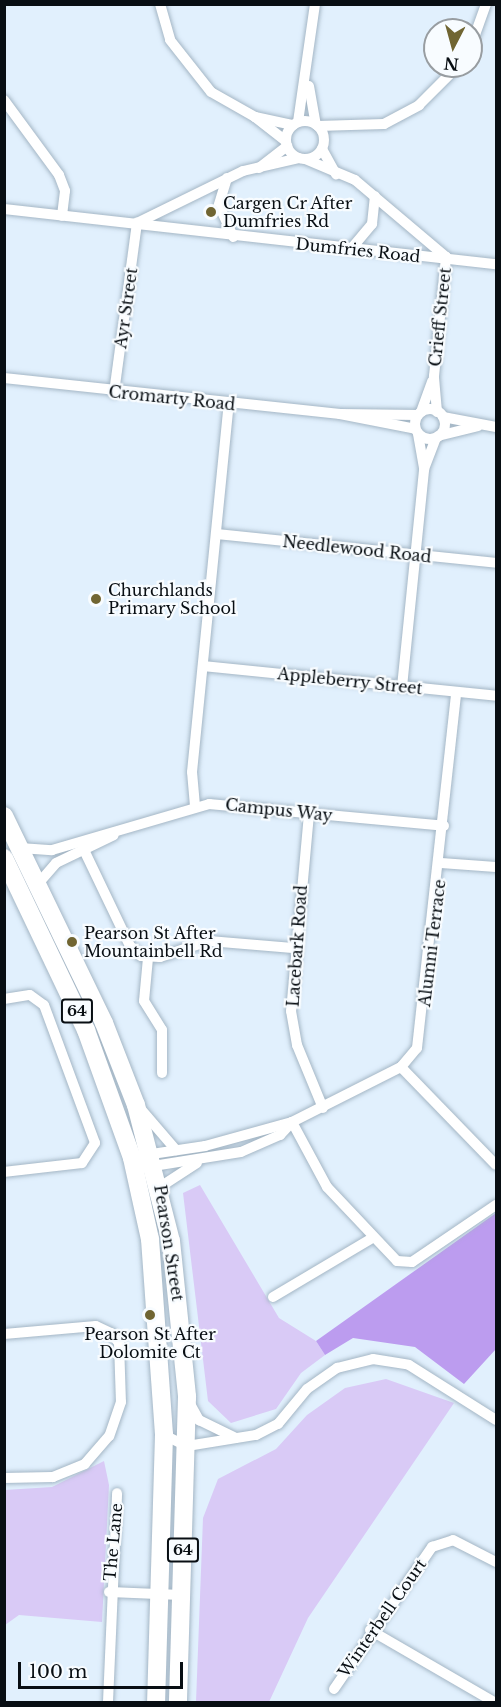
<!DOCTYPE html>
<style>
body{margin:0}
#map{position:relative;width:501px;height:1707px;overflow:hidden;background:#e1f0fd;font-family:"Libre Baskerville",serif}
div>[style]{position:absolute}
.green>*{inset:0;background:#d9caf6}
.forest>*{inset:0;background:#bc9cef}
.roads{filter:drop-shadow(0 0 2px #a4b6c5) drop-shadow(0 0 2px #a4b6c5)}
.street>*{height:10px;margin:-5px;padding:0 5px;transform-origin:5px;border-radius:5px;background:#fff}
.street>.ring{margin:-5px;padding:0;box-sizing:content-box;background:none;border:10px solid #fff;border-radius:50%}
.primary>*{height:18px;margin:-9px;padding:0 9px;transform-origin:9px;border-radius:9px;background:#fff}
.dots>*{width:16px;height:16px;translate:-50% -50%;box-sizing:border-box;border:3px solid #f8fcff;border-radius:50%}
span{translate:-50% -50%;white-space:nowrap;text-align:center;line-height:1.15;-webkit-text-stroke:4.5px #f8fcff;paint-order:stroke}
.shield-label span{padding:2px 4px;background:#f8fcff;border:2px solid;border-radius:4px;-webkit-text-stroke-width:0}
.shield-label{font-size:15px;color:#080e13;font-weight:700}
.poi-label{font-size:16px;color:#080e13}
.left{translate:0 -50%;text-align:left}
.street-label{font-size:16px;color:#080e13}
.frame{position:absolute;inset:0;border:6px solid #080e13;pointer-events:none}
.north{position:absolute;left:423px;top:18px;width:60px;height:60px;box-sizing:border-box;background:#f8fcff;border:2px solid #989da1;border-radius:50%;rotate:186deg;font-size:16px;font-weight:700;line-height:24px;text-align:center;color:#080e13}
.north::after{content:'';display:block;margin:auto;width:21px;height:27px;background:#706532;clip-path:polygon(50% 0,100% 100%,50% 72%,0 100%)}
.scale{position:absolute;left:18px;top:1662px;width:165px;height:27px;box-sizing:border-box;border:3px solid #080e13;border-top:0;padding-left:8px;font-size:18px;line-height:21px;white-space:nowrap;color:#080e13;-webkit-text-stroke:4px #f8fcff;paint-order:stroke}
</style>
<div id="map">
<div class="green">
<div style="clip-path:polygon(200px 1185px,279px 1318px,316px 1341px,325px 1355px,301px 1373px,276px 1409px,231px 1423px,208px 1401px,183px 1193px)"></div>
<div style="clip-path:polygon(386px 1379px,454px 1403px,308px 1618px,269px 1702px,196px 1702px,203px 1518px,218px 1479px,276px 1449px,307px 1415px,345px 1388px)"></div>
<div style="clip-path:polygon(104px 1461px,109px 1485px,102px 1622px,19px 1615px,5px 1625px,5px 1490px,52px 1487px)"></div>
</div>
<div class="forest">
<div style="clip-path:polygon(496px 1213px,496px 1349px,464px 1384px,415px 1347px,353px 1338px,325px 1355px,316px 1341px)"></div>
</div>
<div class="roads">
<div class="street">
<div style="left:160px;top:4px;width:37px;rotate:74deg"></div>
<div style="left:170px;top:40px;width:66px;rotate:51.7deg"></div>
<div style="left:211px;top:92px;width:51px;rotate:29.6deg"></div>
<div style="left:255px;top:117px;width:39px;rotate:12deg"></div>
<div style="left:471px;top:46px;width:45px;rotate:-70.3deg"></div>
<div style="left:309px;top:86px;width:39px;rotate:80deg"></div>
<div style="left:4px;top:100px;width:93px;rotate:53.7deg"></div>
<div style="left:59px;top:175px;width:17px;rotate:69deg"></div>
<div style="left:65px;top:191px;width:25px;rotate:97deg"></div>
<div style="left:255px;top:117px;width:39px;rotate:38deg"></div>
<div class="ring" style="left:286px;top:121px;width:28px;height:28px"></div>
<div style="left:298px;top:122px;width:119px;rotate:-81.8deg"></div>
<div style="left:318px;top:126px;width:66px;rotate:-1.7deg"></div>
<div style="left:384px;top:124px;width:40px;rotate:-28deg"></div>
<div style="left:419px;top:105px;width:55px;rotate:-45deg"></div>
<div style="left:322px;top:149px;width:29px;rotate:61deg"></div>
<div style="left:305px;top:159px;width:54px;rotate:22.8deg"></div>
<div style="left:355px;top:180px;width:119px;rotate:40.2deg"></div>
<div style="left:259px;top:168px;width:36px;rotate:-38deg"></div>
<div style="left:227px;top:178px;width:28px;rotate:107deg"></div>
<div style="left:219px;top:205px;width:35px;rotate:66deg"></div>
<div style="left:4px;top:209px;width:495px;rotate:6.4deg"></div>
<div style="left:351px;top:249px;width:33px;rotate:-50deg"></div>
<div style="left:372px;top:224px;width:28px;rotate:-84deg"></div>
<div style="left:4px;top:378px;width:338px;rotate:6.1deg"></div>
<div style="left:340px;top:414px;width:78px;rotate:0.7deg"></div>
<div style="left:114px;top:393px;width:172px;rotate:-82.3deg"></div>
<div style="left:137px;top:223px;width:118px;rotate:-26.1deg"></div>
<div style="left:243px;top:171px;width:57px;rotate:-13.1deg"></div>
<div class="ring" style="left:415px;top:409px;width:20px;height:20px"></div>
<div style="left:421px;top:412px;width:33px;rotate:-70deg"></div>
<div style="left:437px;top:412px;width:36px;rotate:-95deg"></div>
<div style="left:434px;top:376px;width:120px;rotate:-84.2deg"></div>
<div style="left:340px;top:414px;width:77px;rotate:11.2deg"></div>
<div style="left:443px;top:417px;width:54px;rotate:10.7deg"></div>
<div style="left:418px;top:434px;width:36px;rotate:80deg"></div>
<div style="left:438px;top:436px;width:41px;rotate:-14deg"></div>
<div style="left:217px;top:534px;width:281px;rotate:5.9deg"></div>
<div style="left:203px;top:666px;width:295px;rotate:5.8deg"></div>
<div style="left:402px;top:687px;width:219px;rotate:-84.2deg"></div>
<div style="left:424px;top:469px;width:33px;rotate:-69deg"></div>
<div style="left:195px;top:806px;width:34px;rotate:-95deg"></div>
<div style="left:192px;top:772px;width:370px;rotate:-84.3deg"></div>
<div style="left:309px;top:814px;width:198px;rotate:95.2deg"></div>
<div style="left:291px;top:1011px;width:35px;rotate:80deg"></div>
<div style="left:297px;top:1045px;width:68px;rotate:67.6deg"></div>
<div style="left:20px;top:848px;width:32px;rotate:4deg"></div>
<div style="left:52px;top:850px;width:164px;rotate:-16.3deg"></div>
<div style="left:209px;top:804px;width:236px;rotate:5.3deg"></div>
<div style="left:84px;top:850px;width:106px;rotate:64.4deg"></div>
<div style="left:130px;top:946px;width:15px;rotate:42deg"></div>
<div style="left:141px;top:956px;width:19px;rotate:3deg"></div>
<div style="left:160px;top:957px;width:52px;rotate:-18.1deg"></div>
<div style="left:209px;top:941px;width:84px;rotate:4.8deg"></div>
<div style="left:441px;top:863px;width:55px;rotate:4.2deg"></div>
<div style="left:37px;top:885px;width:29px;rotate:-49deg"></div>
<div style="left:56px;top:863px;width:64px;rotate:-25.8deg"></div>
<div style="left:148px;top:958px;width:43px;rotate:95.3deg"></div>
<div style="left:144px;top:1001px;width:34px;rotate:58deg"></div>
<div style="left:162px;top:1030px;width:43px;rotate:90deg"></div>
<div style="left:4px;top:999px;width:26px;rotate:-9deg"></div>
<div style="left:30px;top:995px;width:17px;rotate:36deg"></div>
<div style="left:44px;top:1005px;width:147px;rotate:69.7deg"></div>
<div style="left:95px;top:1143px;width:24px;rotate:123deg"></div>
<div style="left:82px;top:1163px;width:79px;rotate:173.4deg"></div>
<div style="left:401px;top:1067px;width:136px;rotate:45.9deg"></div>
<div style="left:139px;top:1107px;width:57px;rotate:49.3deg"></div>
<div style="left:292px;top:1122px;width:74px;rotate:61.7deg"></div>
<div style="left:327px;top:1187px;width:102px;rotate:46.6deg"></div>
<div style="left:397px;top:1261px;width:15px;rotate:4deg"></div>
<div style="left:412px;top:1262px;width:102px;rotate:-34.2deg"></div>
<div style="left:145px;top:1155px;width:61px;rotate:-8.5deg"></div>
<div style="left:205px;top:1146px;width:90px;rotate:-15.4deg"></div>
<div style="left:292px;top:1122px;width:122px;rotate:-26.8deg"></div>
<div style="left:401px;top:1067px;width:25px;rotate:-50deg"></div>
<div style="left:417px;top:1048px;width:358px;rotate:-83.7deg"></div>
<div style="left:147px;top:1167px;width:95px;rotate:-9.1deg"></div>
<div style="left:241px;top:1152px;width:43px;rotate:-23.6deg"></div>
<div style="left:280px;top:1135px;width:18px;rotate:-47deg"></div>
<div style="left:160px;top:1187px;width:44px;rotate:-33deg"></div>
<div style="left:273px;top:1297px;width:117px;rotate:-30.7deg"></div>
<div style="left:4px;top:1334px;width:92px;rotate:-5deg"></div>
<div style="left:96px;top:1326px;width:17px;rotate:25deg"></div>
<div style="left:111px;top:1333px;width:13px;rotate:51deg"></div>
<div style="left:119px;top:1343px;width:59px;rotate:88.1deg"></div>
<div style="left:121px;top:1402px;width:36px;rotate:109deg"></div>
<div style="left:109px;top:1436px;width:37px;rotate:131deg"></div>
<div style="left:85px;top:1464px;width:35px;rotate:158deg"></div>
<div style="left:53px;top:1477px;width:49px;rotate:178.8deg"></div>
<div style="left:189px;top:1402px;width:21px;rotate:61deg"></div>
<div style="left:199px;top:1420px;width:41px;rotate:25.9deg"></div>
<div style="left:164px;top:1435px;width:25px;rotate:26deg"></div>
<div style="left:187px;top:1446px;width:70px;rotate:-9.1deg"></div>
<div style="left:256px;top:1435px;width:25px;rotate:-27deg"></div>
<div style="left:278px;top:1424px;width:45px;rotate:-50.4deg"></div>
<div style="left:307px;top:1389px;width:37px;rotate:-35deg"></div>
<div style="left:337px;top:1368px;width:37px;rotate:-14deg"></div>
<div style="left:373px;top:1359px;width:36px;rotate:9deg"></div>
<div style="left:409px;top:1365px;width:103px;rotate:32.3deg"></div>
<div style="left:109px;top:1592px;width:73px;rotate:2.4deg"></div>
<div style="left:370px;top:1630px;width:143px;rotate:30.1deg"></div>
<div style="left:334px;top:1689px;width:173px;rotate:-55.4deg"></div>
<div style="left:432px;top:1547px;width:22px;rotate:-18deg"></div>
<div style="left:453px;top:1540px;width:48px;rotate:27.1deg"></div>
<div style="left:108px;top:1702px;width:209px;rotate:-87.5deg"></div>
</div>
<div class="primary">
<div style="left:4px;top:816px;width:230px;rotate:64.2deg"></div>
<div style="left:104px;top:1023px;width:88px;rotate:68.7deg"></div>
<div style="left:136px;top:1105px;width:140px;rotate:75.6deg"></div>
<div style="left:171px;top:1241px;width:157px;rotate:84.1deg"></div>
<div style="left:187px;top:1397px;width:305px;rotate:91.7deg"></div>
<div style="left:4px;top:858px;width:191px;rotate:64.5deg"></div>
<div style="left:86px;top:1030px;width:136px;rotate:70.2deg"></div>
<div style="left:132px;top:1158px;width:83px;rotate:77.5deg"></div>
<div style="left:150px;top:1239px;width:196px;rotate:85.9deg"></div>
<div style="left:164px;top:1435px;width:267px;rotate:91.7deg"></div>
</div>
</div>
<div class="dots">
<div style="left:211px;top:212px;background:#706532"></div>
<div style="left:96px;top:599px;background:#706532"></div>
<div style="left:72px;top:942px;background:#706532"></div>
<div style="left:150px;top:1315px;background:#706532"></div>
</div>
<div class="shield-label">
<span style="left:77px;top:1011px">64</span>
<span style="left:183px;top:1550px">64</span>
</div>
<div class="poi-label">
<span class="left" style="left:223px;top:212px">Cargen Cr After<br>Dumfries Rd</span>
<span class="left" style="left:108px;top:599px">Churchlands<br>Primary School</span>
<span class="left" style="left:84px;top:942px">Pearson St After<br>Mountainbell Rd</span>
<span style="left:150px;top:1343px">Pearson St After<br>Dolomite Ct</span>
</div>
<div class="street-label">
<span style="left:358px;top:250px;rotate:6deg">Dumfries Road</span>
<span style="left:126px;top:308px;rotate:-82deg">Ayr Street</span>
<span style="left:440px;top:317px;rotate:-84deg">Crieff Street</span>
<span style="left:172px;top:398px;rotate:6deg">Cromarty Road</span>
<span style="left:357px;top:549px;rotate:6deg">Needlewood Road</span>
<span style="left:350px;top:681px;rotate:6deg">Appleberry Street</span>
<span style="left:279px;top:810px;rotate:6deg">Campus Way</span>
<span style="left:432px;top:943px;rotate:-83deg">Alumni Terrace</span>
<span style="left:297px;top:946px;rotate:-86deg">Lacebark Road</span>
<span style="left:169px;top:1243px;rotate:81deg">Pearson Street</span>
<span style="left:113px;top:1542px;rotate:-85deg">The Lane</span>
<span style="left:382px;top:1618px;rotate:-55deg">Winterbell Court</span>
</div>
<div class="frame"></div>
<div class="north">N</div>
<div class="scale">100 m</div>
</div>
